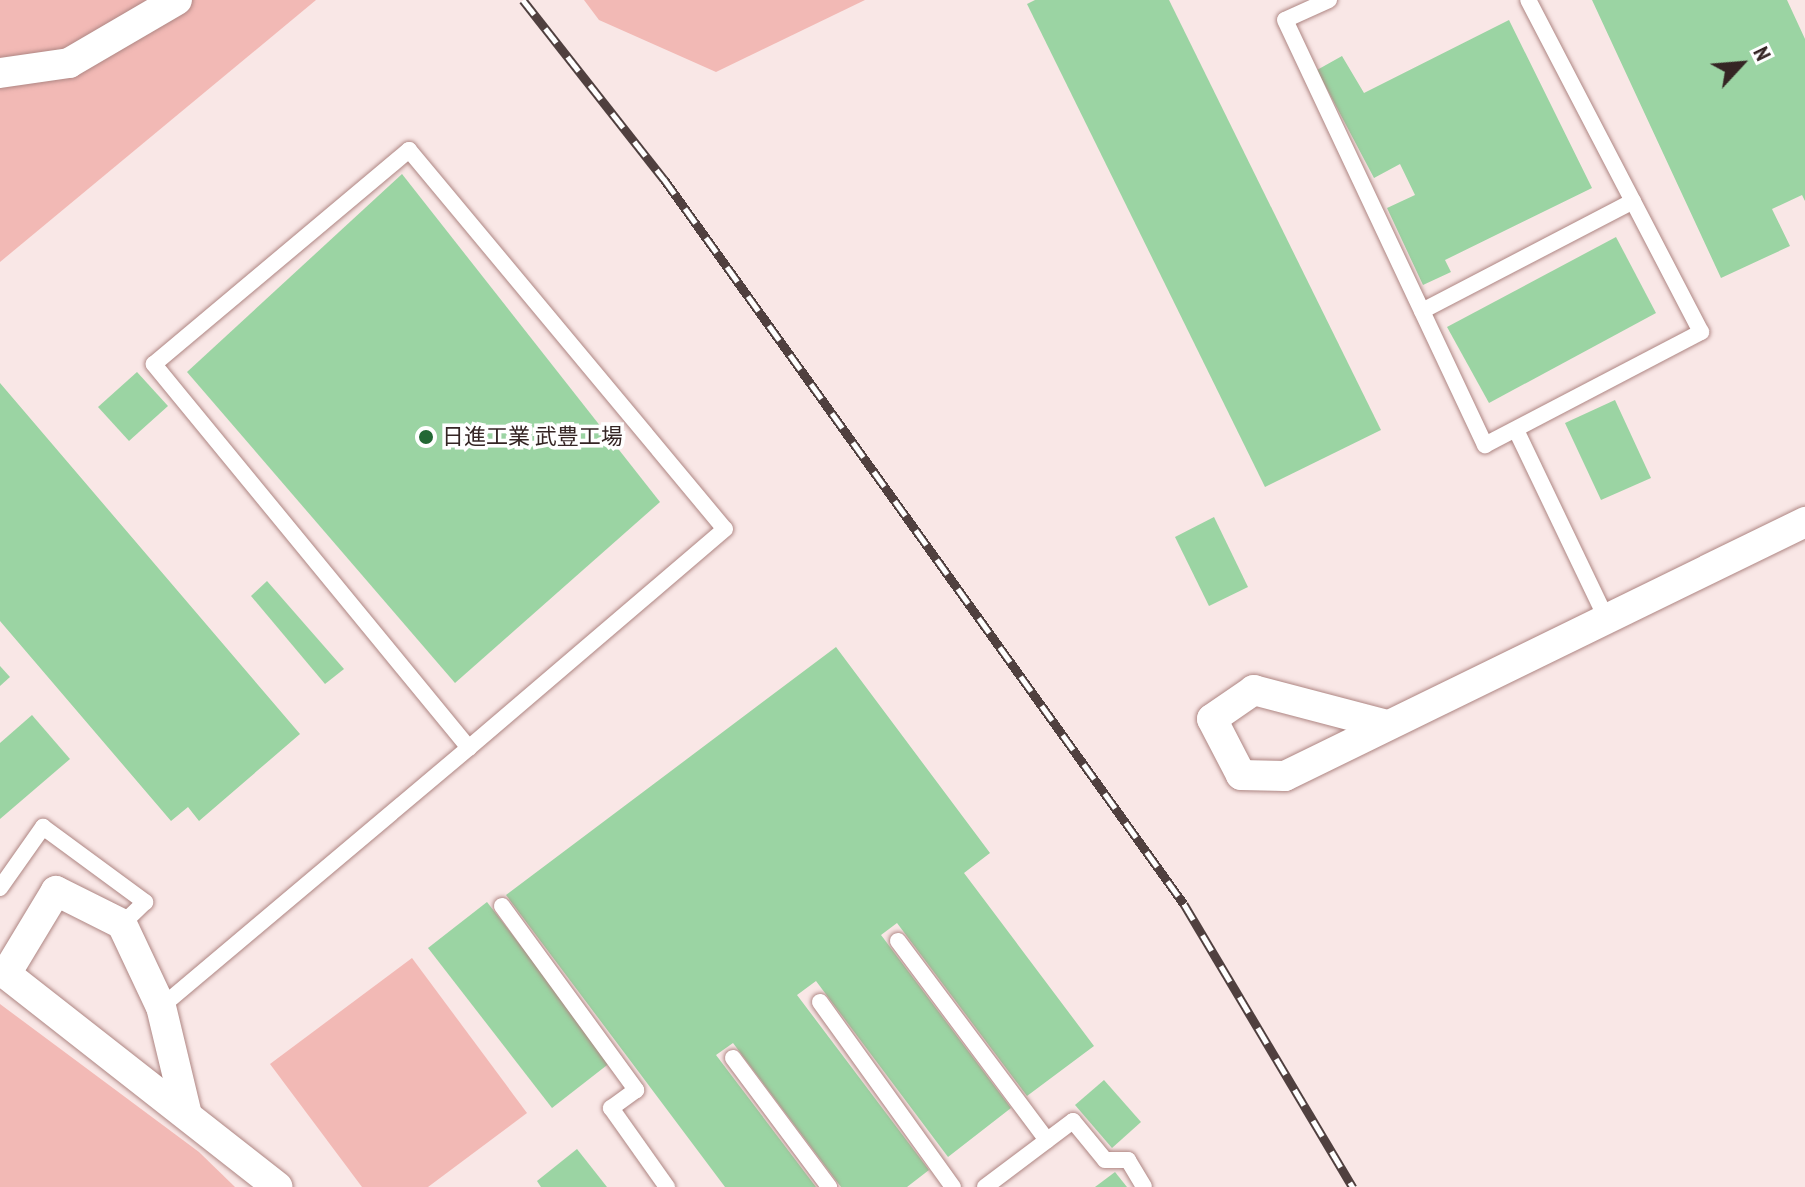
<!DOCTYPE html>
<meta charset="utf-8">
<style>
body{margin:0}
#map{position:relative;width:1805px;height:1187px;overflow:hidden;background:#f9e7e6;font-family:"PT Sans Narrow","Noto Sans JP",sans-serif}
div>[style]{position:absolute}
.green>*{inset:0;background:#f2b9b5}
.building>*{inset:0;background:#9bd4a3}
.roads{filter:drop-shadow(0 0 2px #ae8683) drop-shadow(0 0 2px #ae8683)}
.service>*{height:16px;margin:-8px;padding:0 8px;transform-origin:8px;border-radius:8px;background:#fff}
.minor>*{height:30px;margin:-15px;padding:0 15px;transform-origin:15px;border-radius:15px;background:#fff}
.rail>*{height:9px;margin-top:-4.5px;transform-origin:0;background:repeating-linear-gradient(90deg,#fff 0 18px,#50403f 0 36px);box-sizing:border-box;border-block:2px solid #50403f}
.dots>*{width:22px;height:22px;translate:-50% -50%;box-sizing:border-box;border:4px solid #fff;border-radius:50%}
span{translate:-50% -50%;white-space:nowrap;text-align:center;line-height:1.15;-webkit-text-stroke:7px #fff;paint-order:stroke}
.poi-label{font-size:22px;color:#352524}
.left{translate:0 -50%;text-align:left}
.north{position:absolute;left:1701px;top:24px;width:80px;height:80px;-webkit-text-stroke:6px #fff;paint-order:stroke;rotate:64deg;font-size:22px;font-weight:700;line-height:32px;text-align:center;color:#352524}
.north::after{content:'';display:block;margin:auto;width:28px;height:36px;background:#352524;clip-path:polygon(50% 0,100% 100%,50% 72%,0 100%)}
</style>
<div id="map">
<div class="green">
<div style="clip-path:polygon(0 0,316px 0,0 262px)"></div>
<div style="clip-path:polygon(584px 0,865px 0,716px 72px,599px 20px)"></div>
<div style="clip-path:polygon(412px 958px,527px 1113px,428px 1187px,362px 1187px,270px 1064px)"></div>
<div style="clip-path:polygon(0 1004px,199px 1152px,235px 1187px,0 1187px)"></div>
</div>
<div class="building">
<div style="clip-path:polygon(1035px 0,1169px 0,1381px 430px,1265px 487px,1027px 4px)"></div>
<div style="clip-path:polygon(1592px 0,1787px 0,1805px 39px,1805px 201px,1802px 195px,1772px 209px,1790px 246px,1721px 278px)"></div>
<div style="clip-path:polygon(1509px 20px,1592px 188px,1445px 260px,1451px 272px,1423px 285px,1387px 208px,1415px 195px,1400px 164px,1374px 178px,1317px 70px,1342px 56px,1364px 93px)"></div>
<div style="clip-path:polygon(402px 174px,660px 502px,455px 683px,187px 372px)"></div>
<div style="clip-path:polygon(1616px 237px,1656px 313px,1489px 403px,1447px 327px)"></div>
<div style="clip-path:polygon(137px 372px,168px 406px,129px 441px,98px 407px)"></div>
<div style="clip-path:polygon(0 383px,300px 734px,199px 821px,188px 807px,171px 821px,0 621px)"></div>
<div style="clip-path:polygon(1615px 400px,1651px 478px,1601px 500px,1565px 423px)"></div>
<div style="clip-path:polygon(1214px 517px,1248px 587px,1209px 606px,1175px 537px)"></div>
<div style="clip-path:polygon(267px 581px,344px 669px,325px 684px,251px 596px)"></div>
<div style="clip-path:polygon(836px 647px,990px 853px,964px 873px,1094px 1046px,1027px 1096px,897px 923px,881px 935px,1011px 1108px,948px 1157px,816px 981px,797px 995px,929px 1170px,907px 1187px,841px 1187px,733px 1043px,716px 1055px,816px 1187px,725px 1187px,506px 895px)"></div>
<div style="clip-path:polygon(0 666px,10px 677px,0 686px)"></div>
<div style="clip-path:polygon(32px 715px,70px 759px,0 819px,0 743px)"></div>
<div style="clip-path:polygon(487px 902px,611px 1062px,552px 1108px,428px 948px)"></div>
<div style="clip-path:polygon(1104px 1080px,1141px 1122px,1112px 1148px,1075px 1105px)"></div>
<div style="clip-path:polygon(577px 1149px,607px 1187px,541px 1187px,537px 1181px)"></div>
<div style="clip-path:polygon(1115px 1172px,1127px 1187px,1095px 1187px)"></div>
</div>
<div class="roads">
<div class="service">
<div style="left:1329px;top:0;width:48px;rotate:155.6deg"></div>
<div style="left:1285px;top:20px;width:470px;rotate:64.8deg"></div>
<div style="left:1485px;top:445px;width:244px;rotate:-27.6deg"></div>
<div style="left:1701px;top:332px;width:374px;rotate:-117.5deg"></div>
<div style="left:1422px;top:311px;width:238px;rotate:-27.5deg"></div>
<div style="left:1516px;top:430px;width:208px;rotate:64.4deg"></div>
<div style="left:0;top:888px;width:75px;rotate:-54.8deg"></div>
<div style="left:43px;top:827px;width:127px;rotate:36.3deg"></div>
<div style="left:145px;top:902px;width:32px;rotate:136deg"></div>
<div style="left:502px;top:906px;width:228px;rotate:53.9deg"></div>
<div style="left:636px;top:1090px;width:31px;rotate:144deg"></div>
<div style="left:611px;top:1108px;width:97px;rotate:54.7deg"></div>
<div style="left:898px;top:941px;width:249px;rotate:53.2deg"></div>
<div style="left:820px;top:1002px;width:228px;rotate:54.3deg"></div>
<div style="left:161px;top:1007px;width:402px;rotate:-40.1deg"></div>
<div style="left:469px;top:748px;width:497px;rotate:-129.4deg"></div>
<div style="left:154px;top:364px;width:333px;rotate:-40deg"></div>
<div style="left:409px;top:150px;width:493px;rotate:50.2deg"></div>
<div style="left:725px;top:529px;width:337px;rotate:139.5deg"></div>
<div style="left:733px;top:1058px;width:161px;rotate:53.3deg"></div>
<div style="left:985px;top:1187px;width:110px;rotate:-36.9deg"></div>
<div style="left:1073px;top:1121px;width:50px;rotate:50.6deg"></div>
<div style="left:1105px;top:1160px;width:23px"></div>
<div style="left:1128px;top:1160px;width:31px;rotate:59deg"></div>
</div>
<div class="minor">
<div style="left:0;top:73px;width:70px;rotate:-8.2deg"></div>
<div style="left:69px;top:63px;width:125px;rotate:-30.3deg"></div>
<div style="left:1387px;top:725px;width:138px;rotate:-165.3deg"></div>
<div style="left:1254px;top:690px;width:51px;rotate:145.4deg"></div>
<div style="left:1212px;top:719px;width:63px;rotate:62.6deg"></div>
<div style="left:1241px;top:775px;width:44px;rotate:1.3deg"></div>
<div style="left:1285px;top:776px;width:579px;rotate:-26.03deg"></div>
<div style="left:187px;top:1115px;width:111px;rotate:-103.5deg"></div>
<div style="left:161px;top:1007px;width:92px;rotate:-115.2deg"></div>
<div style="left:122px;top:924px;width:74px;rotate:-153.4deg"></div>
<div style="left:56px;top:891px;width:97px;rotate:121.1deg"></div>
<div style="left:6px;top:974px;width:345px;rotate:38.1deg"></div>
</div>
</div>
<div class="rail">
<div style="left:523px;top:0;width:228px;rotate:51.8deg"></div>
<div style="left:664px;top:179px;width:892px;rotate:54.35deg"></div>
<div style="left:1184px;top:904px;width:330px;rotate:59.2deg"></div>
</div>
<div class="dots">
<div style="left:426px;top:437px;background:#236834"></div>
</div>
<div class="poi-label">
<span class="left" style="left:442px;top:437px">日進工業 武豊工場</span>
</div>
<div class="north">N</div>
</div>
